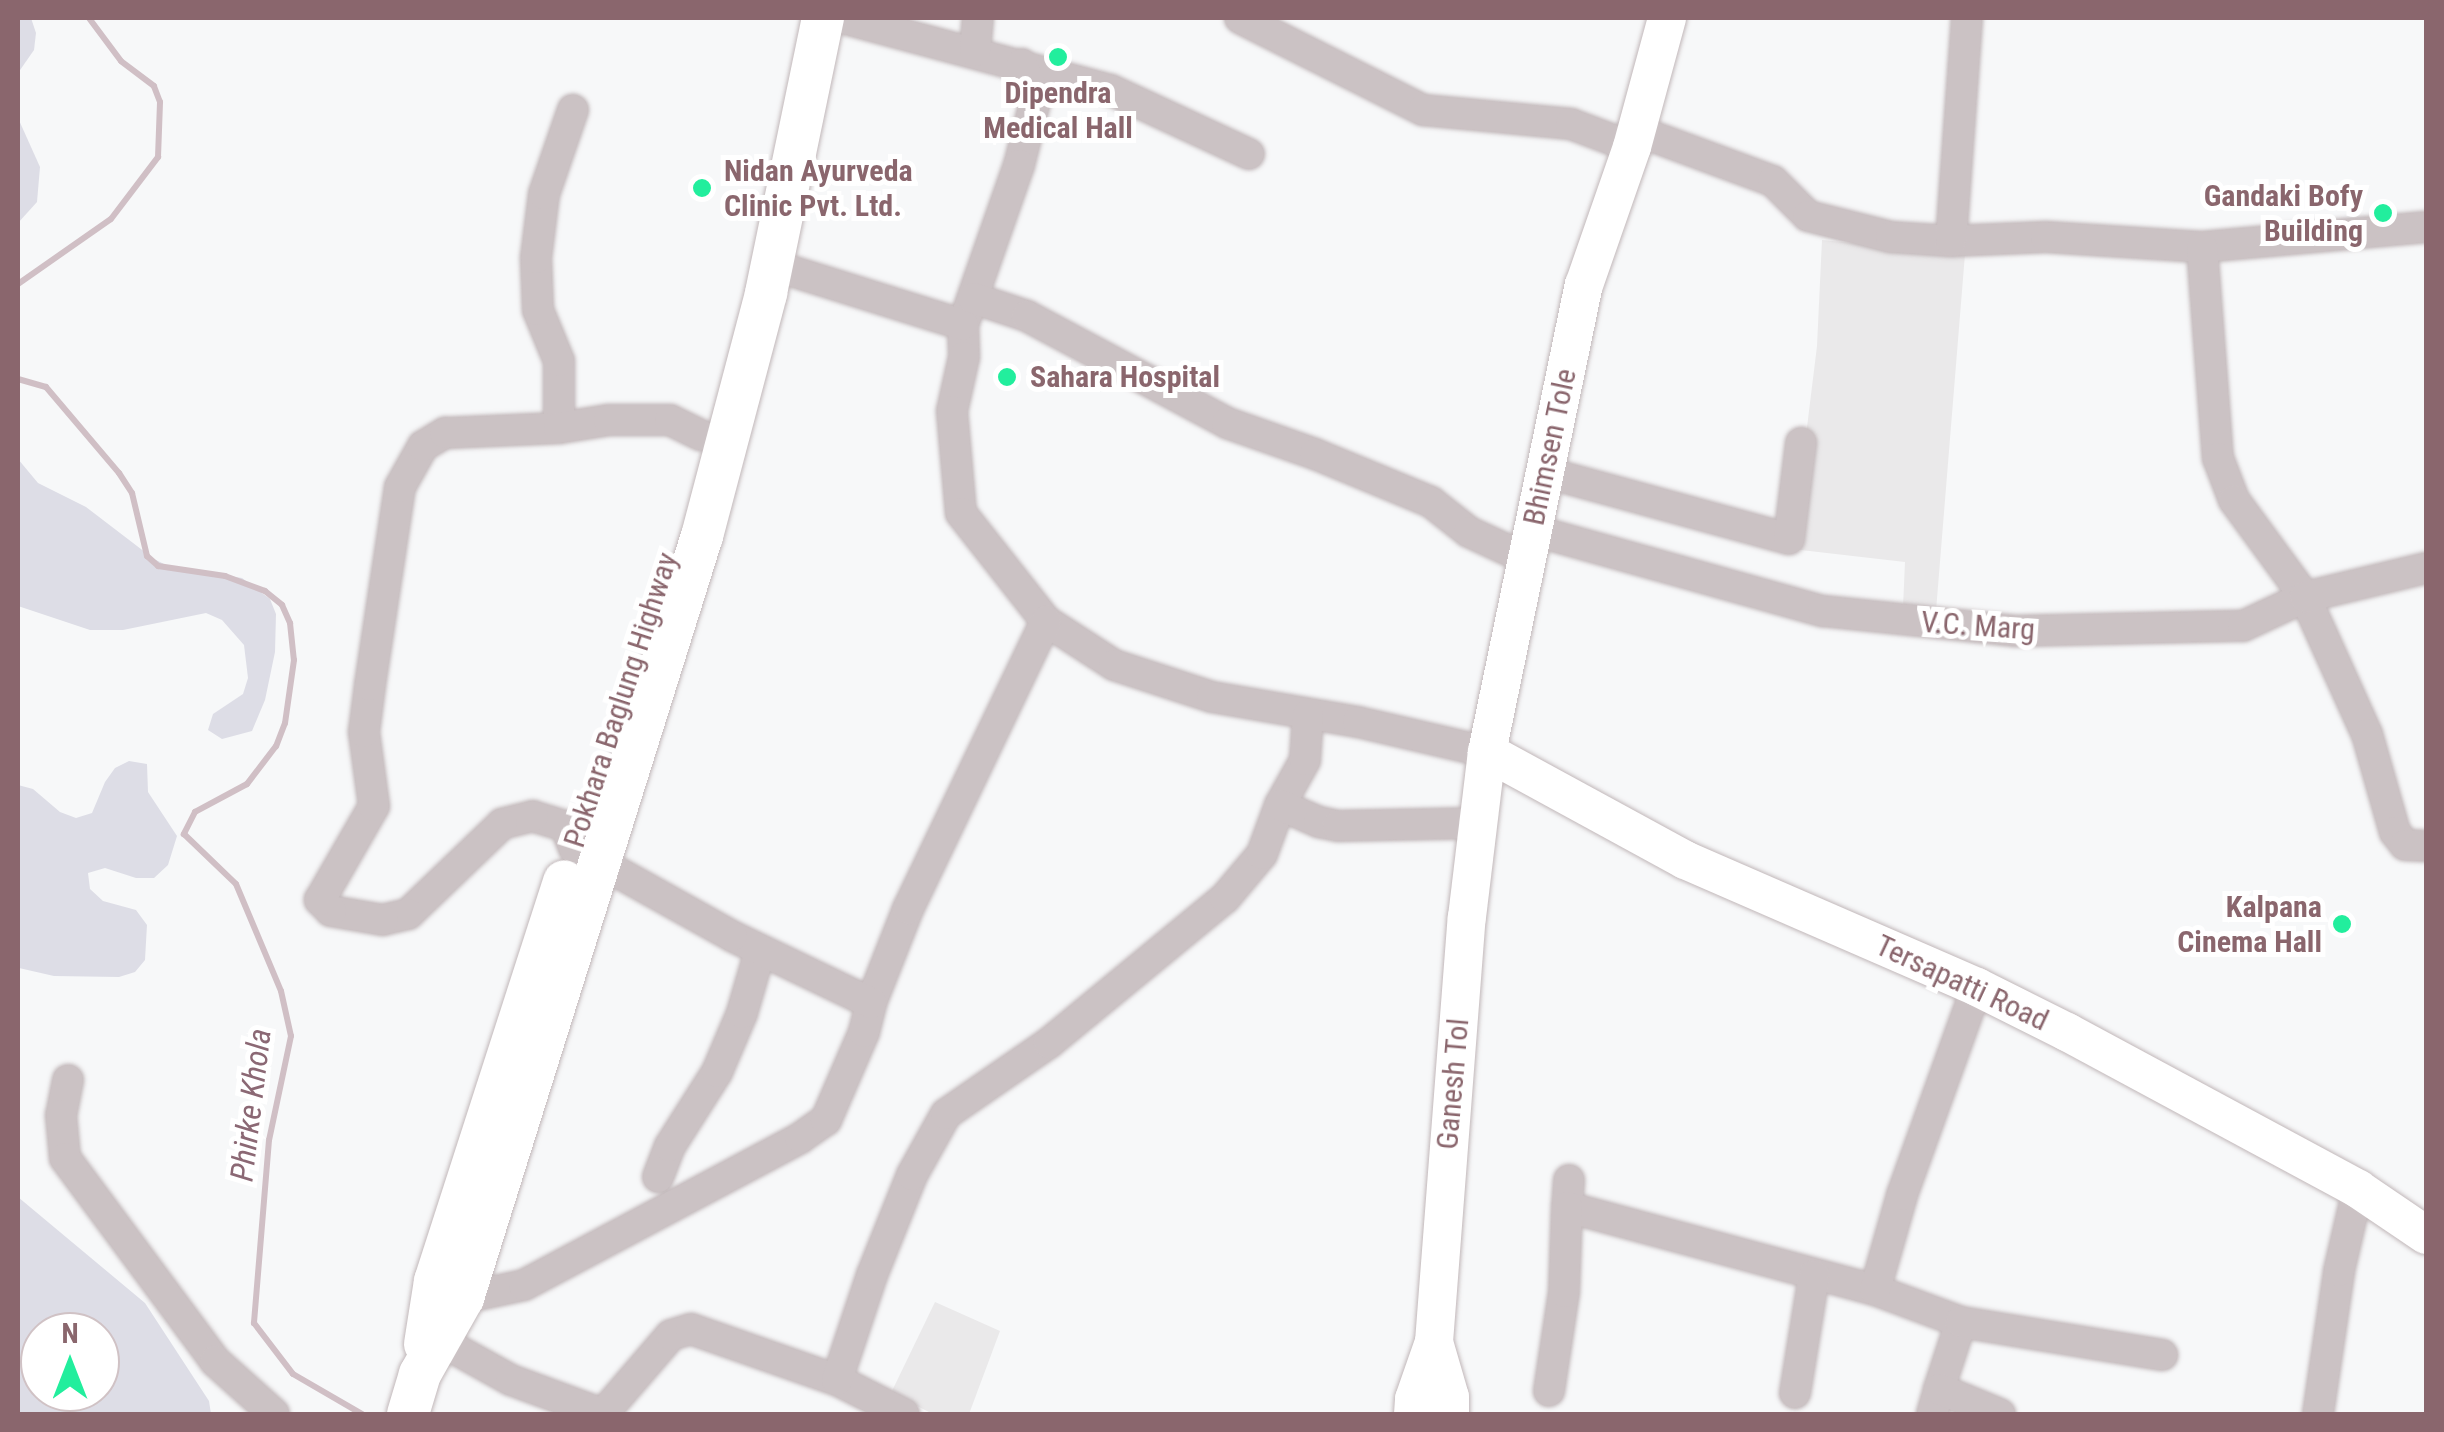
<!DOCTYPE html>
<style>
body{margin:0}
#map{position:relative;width:2444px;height:1432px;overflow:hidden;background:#f7f8f9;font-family:"Roboto Condensed",sans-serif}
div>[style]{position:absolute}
.built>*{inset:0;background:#eae9ea}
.green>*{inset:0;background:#dddde6}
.stream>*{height:6px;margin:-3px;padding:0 3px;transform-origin:3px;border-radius:3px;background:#d0bfc5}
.roads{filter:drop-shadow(0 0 2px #c1b7b9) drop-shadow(0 0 2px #c1b7b9)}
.minor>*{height:30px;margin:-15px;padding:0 15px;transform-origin:15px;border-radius:15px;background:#cbc2c4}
.major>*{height:38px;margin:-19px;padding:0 19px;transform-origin:19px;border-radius:19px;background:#fff}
.highway>*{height:42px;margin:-21px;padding:0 21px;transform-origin:21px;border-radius:21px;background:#fff}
.dots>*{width:28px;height:28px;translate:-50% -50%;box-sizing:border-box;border:5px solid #fff;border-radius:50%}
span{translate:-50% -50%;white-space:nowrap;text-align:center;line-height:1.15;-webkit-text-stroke:10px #fff;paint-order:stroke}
.poi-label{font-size:30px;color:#8a666d;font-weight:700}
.left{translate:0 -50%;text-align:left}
.right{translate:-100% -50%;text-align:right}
.street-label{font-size:30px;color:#8a666d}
.water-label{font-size:32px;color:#8b6874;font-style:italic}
.frame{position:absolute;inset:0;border:20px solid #8a666d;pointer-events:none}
.north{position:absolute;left:20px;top:1312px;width:100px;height:100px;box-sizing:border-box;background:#fff;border:2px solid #d0c2c5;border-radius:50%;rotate:0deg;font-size:28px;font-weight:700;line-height:40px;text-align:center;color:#8a666d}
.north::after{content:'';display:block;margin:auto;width:35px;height:45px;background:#22ee9d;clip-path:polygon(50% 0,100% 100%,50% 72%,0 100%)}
</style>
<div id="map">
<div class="built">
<div style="clip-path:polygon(1822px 240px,1965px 254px,1936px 611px,1903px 607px,1905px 562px,1792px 549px,1817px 346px)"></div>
<div style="clip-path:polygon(935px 1302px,1000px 1331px,969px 1414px,933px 1414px,891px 1393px)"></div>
</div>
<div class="green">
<div style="clip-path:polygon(18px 18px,31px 18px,36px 33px,34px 50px,18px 73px)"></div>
<div style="clip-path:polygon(18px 118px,40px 167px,37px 202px,18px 223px)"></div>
<div style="clip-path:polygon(18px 459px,38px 483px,86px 507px,154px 559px,170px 567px,242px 578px,270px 599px,276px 614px,275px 652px,265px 700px,252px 731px,222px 739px,208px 730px,213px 714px,243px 694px,248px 678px,244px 645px,222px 620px,206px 613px,123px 630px,90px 630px,18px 606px)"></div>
<div style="clip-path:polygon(129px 761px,147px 764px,148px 792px,177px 836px,168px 865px,154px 878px,136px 878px,105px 868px,88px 873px,90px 889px,103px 901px,136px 910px,147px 925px,145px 960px,135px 972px,119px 977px,54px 976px,19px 968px,18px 785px,33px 789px,60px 812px,76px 818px,92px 813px,105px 782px,115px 768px)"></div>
<div style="clip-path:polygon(evenodd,18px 1197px,145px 1303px,209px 1401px,211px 1414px,18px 1414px,18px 1197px,100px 1332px,100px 1392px,40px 1392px,40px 1332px,100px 1332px)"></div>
</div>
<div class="stream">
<div style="left:18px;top:284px;width:113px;rotate:-35deg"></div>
<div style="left:111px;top:219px;width:78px;rotate:-52.8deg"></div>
<div style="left:158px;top:157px;width:55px;rotate:-87.9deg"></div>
<div style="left:160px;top:102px;width:17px;rotate:-111deg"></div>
<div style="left:154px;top:86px;width:41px;rotate:-142.9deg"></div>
<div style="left:121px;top:61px;width:54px;rotate:-126.7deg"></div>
<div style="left:18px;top:379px;width:29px;rotate:16deg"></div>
<div style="left:46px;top:387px;width:113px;rotate:49.7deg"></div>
<div style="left:119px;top:473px;width:24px;rotate:57deg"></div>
<div style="left:132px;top:493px;width:65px;rotate:76.6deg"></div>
<div style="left:147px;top:556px;width:15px;rotate:42deg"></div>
<div style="left:158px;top:566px;width:68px;rotate:8.5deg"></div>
<div style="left:225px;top:576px;width:43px;rotate:20.6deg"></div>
<div style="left:265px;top:591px;width:22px;rotate:39deg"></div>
<div style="left:282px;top:605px;width:20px;rotate:66deg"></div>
<div style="left:290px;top:623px;width:37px;rotate:84deg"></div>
<div style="left:294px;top:660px;width:64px;rotate:98.1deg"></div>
<div style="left:285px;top:723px;width:25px;rotate:111deg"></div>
<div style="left:276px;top:746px;width:48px;rotate:127.3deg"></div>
<div style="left:247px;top:784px;width:59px;rotate:151.7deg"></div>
<div style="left:195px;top:812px;width:25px;rotate:117deg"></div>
<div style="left:184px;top:834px;width:72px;rotate:43.9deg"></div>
<div style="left:236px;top:884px;width:116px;rotate:67.2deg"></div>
<div style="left:281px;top:991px;width:46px;rotate:77.5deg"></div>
<div style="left:291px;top:1036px;width:106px;rotate:101.9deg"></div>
<div style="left:269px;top:1140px;width:184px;rotate:94.7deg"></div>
<div style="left:254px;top:1323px;width:64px;rotate:52.6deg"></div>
<div style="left:293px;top:1374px;width:80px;rotate:30.1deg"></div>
</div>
<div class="roads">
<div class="minor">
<div style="left:842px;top:18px;width:278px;rotate:15deg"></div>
<div style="left:1111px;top:90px;width:152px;rotate:24.9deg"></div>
<div style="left:1240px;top:18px;width:205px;rotate:26.7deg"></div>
<div style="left:1423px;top:110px;width:149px;rotate:5.4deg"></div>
<div style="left:1571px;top:124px;width:65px;rotate:20.7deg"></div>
<div style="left:975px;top:51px;width:33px;rotate:-85deg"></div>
<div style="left:1022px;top:64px;width:37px;rotate:68deg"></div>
<div style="left:1036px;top:98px;width:69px;rotate:104.2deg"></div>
<div style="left:1019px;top:165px;width:170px;rotate:109.3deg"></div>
<div style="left:963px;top:325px;width:32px;rotate:88deg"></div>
<div style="left:964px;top:357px;width:55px;rotate:102.5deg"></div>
<div style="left:952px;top:411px;width:102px;rotate:85deg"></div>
<div style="left:961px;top:513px;width:137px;rotate:51.8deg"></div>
<div style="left:1046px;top:621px;width:81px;rotate:32.9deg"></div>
<div style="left:1114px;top:665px;width:103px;rotate:18.1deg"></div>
<div style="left:1212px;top:697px;width:148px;rotate:9.7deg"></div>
<div style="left:1358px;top:722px;width:132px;rotate:13.1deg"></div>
<div style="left:1635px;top:130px;width:147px;rotate:20.3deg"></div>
<div style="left:1773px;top:181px;width:49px;rotate:45deg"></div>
<div style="left:1808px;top:216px;width:86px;rotate:14.2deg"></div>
<div style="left:1891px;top:237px;width:60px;rotate:3.8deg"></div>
<div style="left:1951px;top:241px;width:95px;rotate:-2.4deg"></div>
<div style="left:2046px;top:237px;width:156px;rotate:3.7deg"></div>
<div style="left:2202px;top:247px;width:225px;rotate:-5.1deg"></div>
<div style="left:1951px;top:241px;width:224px;rotate:-85.9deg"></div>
<div style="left:2202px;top:247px;width:212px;rotate:85.7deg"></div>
<div style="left:2218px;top:458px;width:45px;rotate:69.1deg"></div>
<div style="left:2234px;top:500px;width:120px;rotate:53.8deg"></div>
<div style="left:2305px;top:597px;width:150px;rotate:65.7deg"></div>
<div style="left:2367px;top:734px;width:102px;rotate:74.1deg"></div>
<div style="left:2395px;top:832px;width:16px;rotate:52deg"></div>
<div style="left:2405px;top:845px;width:21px;rotate:3deg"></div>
<div style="left:772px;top:265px;width:200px;rotate:17.4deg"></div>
<div style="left:973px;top:298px;width:57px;rotate:18.4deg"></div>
<div style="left:1027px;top:316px;width:227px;rotate:28.1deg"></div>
<div style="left:1227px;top:423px;width:93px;rotate:19.4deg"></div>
<div style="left:1315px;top:454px;width:126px;rotate:22.5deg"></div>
<div style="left:1431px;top:502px;width:48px;rotate:38.3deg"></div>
<div style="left:1469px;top:532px;width:62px;rotate:24.9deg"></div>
<div style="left:559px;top:428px;width:67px;rotate:-90deg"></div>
<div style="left:559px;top:361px;width:55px;rotate:-112.4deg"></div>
<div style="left:538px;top:310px;width:52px;rotate:-92.2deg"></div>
<div style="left:536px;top:258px;width:64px;rotate:-82.9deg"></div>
<div style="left:544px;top:194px;width:89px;rotate:-71deg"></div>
<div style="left:1544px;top:472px;width:254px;rotate:15.3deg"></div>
<div style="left:1789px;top:539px;width:97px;rotate:-82.9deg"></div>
<div style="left:1532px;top:530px;width:302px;rotate:15.6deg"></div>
<div style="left:1823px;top:611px;width:193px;rotate:5.9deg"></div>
<div style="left:2015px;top:631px;width:228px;rotate:-1.3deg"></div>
<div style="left:2243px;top:626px;width:68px;rotate:-25.1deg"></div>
<div style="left:2305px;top:597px;width:124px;rotate:-13.5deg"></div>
<div style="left:1280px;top:805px;width:51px;rotate:-60.9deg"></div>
<div style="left:1305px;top:760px;width:45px;rotate:-86.2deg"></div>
<div style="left:871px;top:1003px;width:101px;rotate:-68.5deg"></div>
<div style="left:908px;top:909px;width:319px;rotate:-64.4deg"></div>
<div style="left:68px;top:1080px;width:36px;rotate:101deg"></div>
<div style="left:61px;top:1115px;width:43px;rotate:84.7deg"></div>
<div style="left:65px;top:1158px;width:252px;rotate:53.5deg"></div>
<div style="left:215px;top:1361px;width:79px;rotate:41.9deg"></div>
<div style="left:658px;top:1177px;width:33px;rotate:-69deg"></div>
<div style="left:670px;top:1146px;width:88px;rotate:-57.6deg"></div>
<div style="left:717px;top:1072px;width:64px;rotate:-67deg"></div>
<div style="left:742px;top:1013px;width:65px;rotate:-73.8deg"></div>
<div style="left:1569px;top:1180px;width:27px;rotate:94deg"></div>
<div style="left:1567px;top:1207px;width:319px;rotate:15.1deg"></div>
<div style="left:1875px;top:1290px;width:92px;rotate:20.4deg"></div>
<div style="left:1961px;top:1322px;width:71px;rotate:108.2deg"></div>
<div style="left:1875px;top:1290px;width:99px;rotate:-74.1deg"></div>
<div style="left:1902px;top:1195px;width:221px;rotate:-70.2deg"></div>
<div style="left:463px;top:1298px;width:62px;rotate:-12deg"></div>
<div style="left:524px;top:1285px;width:313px;rotate:-28deg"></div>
<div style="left:800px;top:1138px;width:32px;rotate:-35deg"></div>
<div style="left:826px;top:1120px;width:96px;rotate:-66.6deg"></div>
<div style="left:864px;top:1032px;width:30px;rotate:-76deg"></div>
<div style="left:871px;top:1003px;width:154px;rotate:-154.3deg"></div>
<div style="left:732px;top:936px;width:181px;rotate:-150.9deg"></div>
<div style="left:574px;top:848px;width:24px;rotate:-112deg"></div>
<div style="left:565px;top:826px;width:34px;rotate:-163deg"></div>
<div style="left:533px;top:816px;width:32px;rotate:166deg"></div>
<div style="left:502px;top:824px;width:130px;rotate:136.2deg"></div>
<div style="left:408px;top:914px;width:26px;rotate:167deg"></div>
<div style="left:383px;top:920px;width:53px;rotate:-170.2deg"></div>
<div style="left:331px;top:911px;width:16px;rotate:-135deg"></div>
<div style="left:320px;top:900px;width:108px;rotate:-60.1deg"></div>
<div style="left:374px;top:806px;width:75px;rotate:-97.7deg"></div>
<div style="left:364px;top:732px;width:47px;rotate:-82.7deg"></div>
<div style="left:370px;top:685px;width:200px;rotate:-81.4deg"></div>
<div style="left:400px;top:487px;width:47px;rotate:-60.7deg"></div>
<div style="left:423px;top:446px;width:26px;rotate:-31deg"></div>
<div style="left:445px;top:433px;width:114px;rotate:-2.5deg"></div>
<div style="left:559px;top:428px;width:51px;rotate:-9.1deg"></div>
<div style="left:609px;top:420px;width:61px"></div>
<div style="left:670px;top:420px;width:34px;rotate:26deg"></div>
<div style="left:1961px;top:1322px;width:204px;rotate:9.3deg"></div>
<div style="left:439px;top:1340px;width:82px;rotate:29.1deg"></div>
<div style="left:511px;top:1380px;width:98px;rotate:20.3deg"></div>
<div style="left:603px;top:1414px;width:104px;rotate:-49.3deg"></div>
<div style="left:671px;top:1335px;width:21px;rotate:-17deg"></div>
<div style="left:691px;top:1329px;width:155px;rotate:19.3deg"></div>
<div style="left:837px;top:1380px;width:75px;rotate:26.9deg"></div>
<div style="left:837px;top:1380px;width:111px;rotate:-71.6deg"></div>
<div style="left:872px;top:1275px;width:108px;rotate:-68.2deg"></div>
<div style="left:912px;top:1175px;width:70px;rotate:-60.9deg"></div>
<div style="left:946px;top:1114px;width:125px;rotate:-34.6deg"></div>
<div style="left:1049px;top:1043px;width:228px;rotate:-39.5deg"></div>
<div style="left:1225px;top:898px;width:57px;rotate:-49.9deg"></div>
<div style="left:1262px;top:854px;width:52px;rotate:-69.8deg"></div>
<div style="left:1280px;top:805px;width:43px;rotate:23.6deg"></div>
<div style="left:1319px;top:822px;width:19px;rotate:12deg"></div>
<div style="left:1338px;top:826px;width:139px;rotate:-1.2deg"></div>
<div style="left:1549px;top:1391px;width:100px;rotate:-81.4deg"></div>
<div style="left:1564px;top:1292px;width:85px;rotate:-88deg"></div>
<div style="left:1795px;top:1393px;width:119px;rotate:-80.8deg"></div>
<div style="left:1932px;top:1414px;width:26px;rotate:-74deg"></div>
<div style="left:1939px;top:1389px;width:66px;rotate:22.3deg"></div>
<div style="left:2318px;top:1414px;width:145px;rotate:-81.6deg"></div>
<div style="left:2339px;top:1271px;width:84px;rotate:-77deg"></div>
</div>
<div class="major">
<div style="left:1487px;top:752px;width:226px;rotate:28.6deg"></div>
<div style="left:1685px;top:860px;width:318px;rotate:23.5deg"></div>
<div style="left:1977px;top:987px;width:101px;rotate:26.6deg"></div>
<div style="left:2067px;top:1032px;width:331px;rotate:28.3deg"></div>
<div style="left:2358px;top:1189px;width:82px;rotate:34.1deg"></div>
<div style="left:1434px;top:1342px;width:57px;rotate:73.8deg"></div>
<div style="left:1450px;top:1397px;width:17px;rotate:90deg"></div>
<div style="left:1413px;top:1414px;width:15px;rotate:-86deg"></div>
<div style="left:1414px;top:1399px;width:60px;rotate:-70.7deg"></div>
<div style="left:1434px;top:1342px;width:426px;rotate:-85.6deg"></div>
<div style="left:1467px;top:917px;width:166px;rotate:-83.1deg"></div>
<div style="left:1487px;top:752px;width:477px;rotate:-78.3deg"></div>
<div style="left:1584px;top:285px;width:146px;rotate:-70.8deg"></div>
<div style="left:1632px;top:147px;width:134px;rotate:-74.8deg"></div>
</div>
<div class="highway">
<div style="left:425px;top:1344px;width:64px;rotate:-81deg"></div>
<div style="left:435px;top:1281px;width:420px;rotate:-72.1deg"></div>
<div style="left:408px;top:1414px;width:42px;rotate:-73.3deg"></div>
<div style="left:420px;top:1374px;width:87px;rotate:-60.5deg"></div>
<div style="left:463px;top:1298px;width:799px;rotate:-72.59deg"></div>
<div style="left:702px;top:536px;width:251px;rotate:-75.2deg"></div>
<div style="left:766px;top:293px;width:281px;rotate:-78.3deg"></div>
</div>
</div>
<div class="dots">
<div style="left:1058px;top:57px;background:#22ee9d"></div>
<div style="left:702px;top:188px;background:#22ee9d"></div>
<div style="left:2383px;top:213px;background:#22ee9d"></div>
<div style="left:1007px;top:377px;background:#22ee9d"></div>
<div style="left:2342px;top:924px;background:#22ee9d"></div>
</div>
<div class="poi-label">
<span style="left:1058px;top:110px">Dipendra<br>Medical Hall</span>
<span class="left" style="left:724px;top:188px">Nidan Ayurveda<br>Clinic Pvt. Ltd.</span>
<span class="right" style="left:2363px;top:213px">Gandaki Bofy<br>Building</span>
<span class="left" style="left:1030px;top:377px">Sahara Hospital</span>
<span class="right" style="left:2322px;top:924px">Kalpana<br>Cinema Hall</span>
</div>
<div class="street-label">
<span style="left:1550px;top:447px;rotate:-78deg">Bhimsen Tole</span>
<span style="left:1978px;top:626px;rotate:4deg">V.C. Marg</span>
<span style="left:621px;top:700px;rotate:-72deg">Pokhara Baglung Highway</span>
<span style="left:1962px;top:983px;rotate:25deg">Tersapatti Road</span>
<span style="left:1453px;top:1084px;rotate:-85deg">Ganesh Tol</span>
</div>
<div class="water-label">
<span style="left:251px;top:1105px;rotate:-83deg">Phirke Khola</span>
</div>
<div class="frame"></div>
<div class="north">N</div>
</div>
